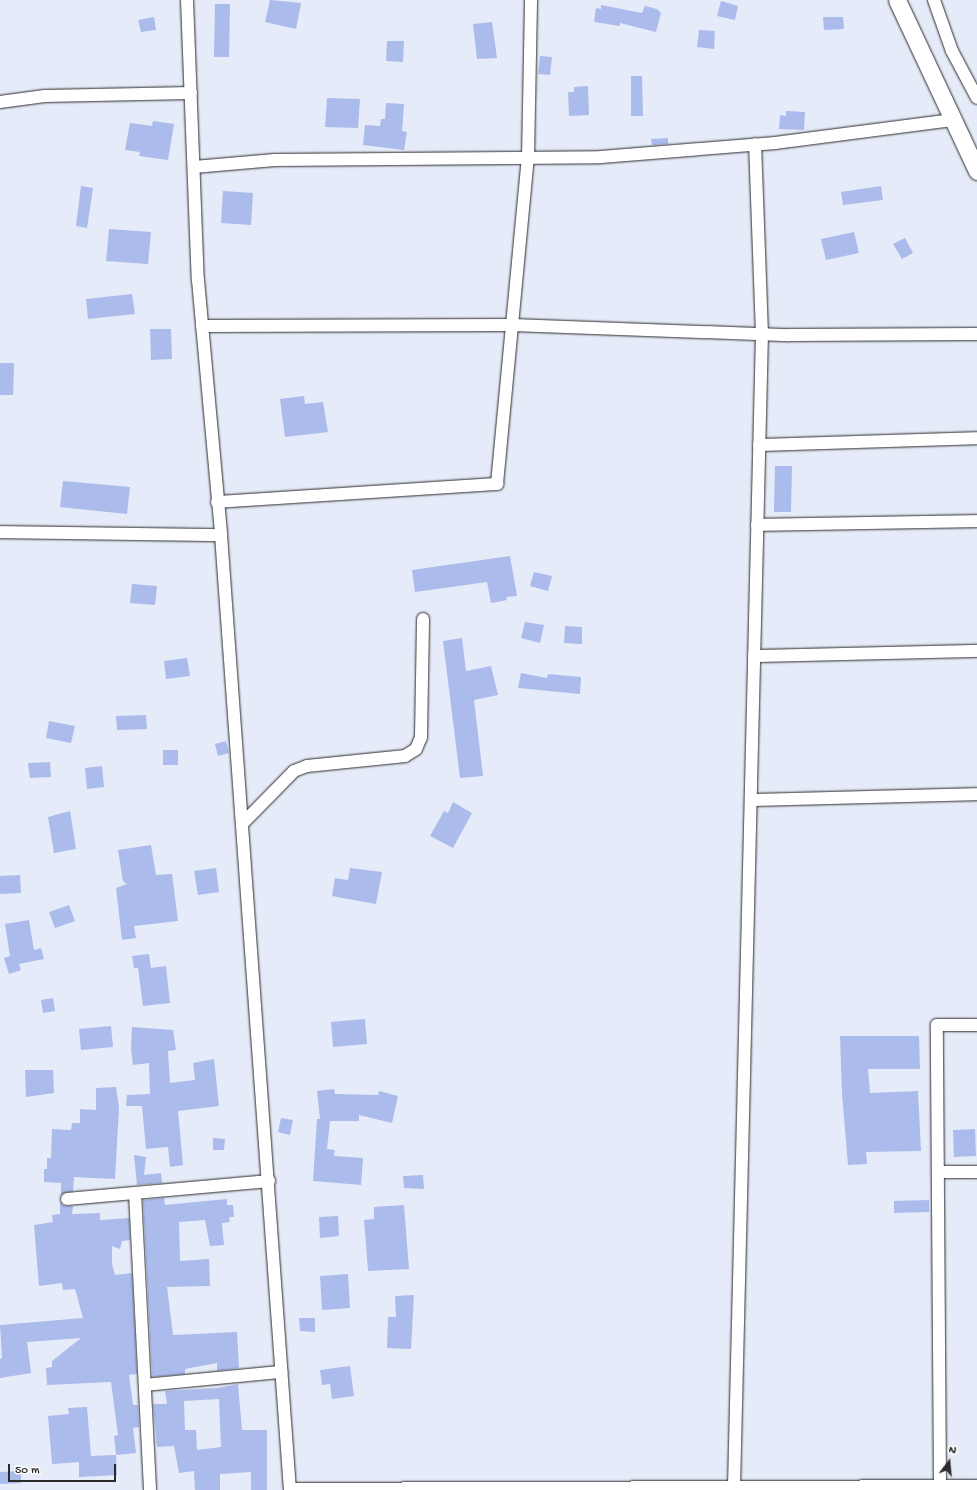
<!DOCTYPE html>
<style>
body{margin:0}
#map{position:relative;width:977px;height:1490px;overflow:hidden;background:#e6ebf9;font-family:"Gochi Hand",sans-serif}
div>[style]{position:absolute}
.building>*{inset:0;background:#abbbeb}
.roads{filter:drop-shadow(0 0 1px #2b2b2b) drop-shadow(0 0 1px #2b2b2b)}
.street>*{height:12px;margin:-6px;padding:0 6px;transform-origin:6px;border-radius:6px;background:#fff}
.secondary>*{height:17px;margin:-8.5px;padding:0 8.5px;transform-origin:8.5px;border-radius:8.5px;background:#fff}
span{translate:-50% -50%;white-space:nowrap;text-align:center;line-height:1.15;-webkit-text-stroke:3px #fff;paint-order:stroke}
.north{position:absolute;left:929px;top:1442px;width:40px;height:40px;-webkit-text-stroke:3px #fff;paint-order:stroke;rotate:16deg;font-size:11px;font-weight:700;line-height:16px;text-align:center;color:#2b2b2b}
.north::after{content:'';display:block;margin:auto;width:14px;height:18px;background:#2b2b2b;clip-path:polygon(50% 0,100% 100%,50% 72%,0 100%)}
.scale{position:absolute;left:8px;top:1464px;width:108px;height:18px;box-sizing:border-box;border:2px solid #2b2b2b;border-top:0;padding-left:5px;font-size:12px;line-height:14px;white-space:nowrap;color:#2b2b2b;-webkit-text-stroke:3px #fff;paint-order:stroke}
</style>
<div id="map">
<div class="building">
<div style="clip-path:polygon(270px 0,301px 3px,296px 29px,265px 22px)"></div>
<div style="clip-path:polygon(721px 1px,738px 6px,735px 20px,717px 16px)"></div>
<div style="clip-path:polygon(215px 4px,230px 4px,229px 57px,214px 57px)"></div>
<div style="clip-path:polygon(601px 5px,642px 13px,645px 6px,657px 9px,661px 13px,656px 32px,620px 23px,620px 26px,594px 22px,596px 8px,601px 9px)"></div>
<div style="clip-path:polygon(154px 17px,156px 30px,141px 32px,138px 20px)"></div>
<div style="clip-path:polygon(823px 17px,843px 17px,844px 29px,824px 30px)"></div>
<div style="clip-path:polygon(492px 22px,497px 58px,477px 59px,473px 24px)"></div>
<div style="clip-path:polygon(699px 30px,715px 31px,714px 49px,697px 47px)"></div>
<div style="clip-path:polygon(387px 41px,404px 41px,403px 62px,386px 61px)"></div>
<div style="clip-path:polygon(540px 56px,552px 57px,550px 75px,538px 74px)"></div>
<div style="clip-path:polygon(631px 76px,642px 76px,643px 116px,631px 116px)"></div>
<div style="clip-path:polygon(588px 86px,589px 115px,569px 116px,568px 92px,574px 92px,574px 87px)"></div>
<div style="clip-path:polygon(327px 98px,360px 99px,358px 128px,325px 127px)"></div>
<div style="clip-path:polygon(386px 103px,404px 104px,402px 131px,407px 132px,404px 150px,363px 145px,365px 125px,380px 126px,381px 119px,385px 119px)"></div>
<div style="clip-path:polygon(786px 111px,805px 112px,804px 130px,779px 129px,780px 115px,786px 116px)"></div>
<div style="clip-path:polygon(153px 121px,174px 124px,168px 160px,139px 156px,140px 152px,125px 150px,130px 123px,152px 126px)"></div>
<div style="clip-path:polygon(668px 138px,668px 144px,652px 145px,651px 139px)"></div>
<div style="clip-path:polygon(81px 186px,93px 188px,87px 228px,76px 226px)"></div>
<div style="clip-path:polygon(881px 186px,883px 200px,843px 205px,841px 192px)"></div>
<div style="clip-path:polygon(223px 191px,253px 193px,251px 225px,221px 223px)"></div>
<div style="clip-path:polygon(109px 229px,151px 232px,148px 264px,106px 261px)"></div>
<div style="clip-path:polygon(854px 232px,859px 253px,826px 260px,821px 239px)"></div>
<div style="clip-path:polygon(905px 238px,913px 253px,902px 259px,893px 244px)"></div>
<div style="clip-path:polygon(132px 294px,135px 314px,88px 319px,86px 299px)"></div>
<div style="clip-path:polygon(150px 329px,171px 329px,172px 359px,151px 360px)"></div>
<div style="clip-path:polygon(0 363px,14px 363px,13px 395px,0 395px)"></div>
<div style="clip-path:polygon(304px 396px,305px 404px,323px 402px,328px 432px,285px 437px,280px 399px)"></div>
<div style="clip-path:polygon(775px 466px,792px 466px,791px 512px,774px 512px)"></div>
<div style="clip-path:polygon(63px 481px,130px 487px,127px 514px,60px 507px)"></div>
<div style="clip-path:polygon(510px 556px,517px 596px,506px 597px,507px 600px,491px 603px,487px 582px,415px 592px,412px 570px)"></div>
<div style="clip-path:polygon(534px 572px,552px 576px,548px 591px,530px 586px)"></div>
<div style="clip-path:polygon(132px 584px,157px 586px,155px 605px,130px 603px)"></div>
<div style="clip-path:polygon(525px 622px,544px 625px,540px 643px,521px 638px)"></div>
<div style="clip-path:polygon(565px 626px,582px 627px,582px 644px,564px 643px)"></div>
<div style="clip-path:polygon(462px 638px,466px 671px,491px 666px,498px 695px,474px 700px,483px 776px,460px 778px,443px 641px)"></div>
<div style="clip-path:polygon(187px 658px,190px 676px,166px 679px,164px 661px)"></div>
<div style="clip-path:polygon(521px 673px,547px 678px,548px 674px,581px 677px,580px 694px,518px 688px)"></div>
<div style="clip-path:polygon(146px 715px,147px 729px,117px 730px,116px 716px)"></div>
<div style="clip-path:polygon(49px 721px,75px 726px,71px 743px,46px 738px)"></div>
<div style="clip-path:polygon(226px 741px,229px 753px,218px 756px,215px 744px)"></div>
<div style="clip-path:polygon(163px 750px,178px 750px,178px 765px,163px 765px)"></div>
<div style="clip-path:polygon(50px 762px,51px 777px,30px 778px,28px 763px)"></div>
<div style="clip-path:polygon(102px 766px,104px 787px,87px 789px,85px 768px)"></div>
<div style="clip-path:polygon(453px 802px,472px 813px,453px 848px,430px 836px,444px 811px,448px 813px)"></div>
<div style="clip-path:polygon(70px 811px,76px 849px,54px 853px,48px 817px)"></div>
<div style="clip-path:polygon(151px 845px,156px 875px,172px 874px,178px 921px,134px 926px,136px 938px,122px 940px,116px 888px,127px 884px,123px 881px,118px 850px)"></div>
<div style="clip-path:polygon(216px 868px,219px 892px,198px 895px,194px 871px)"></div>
<div style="clip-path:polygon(350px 868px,382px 872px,376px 904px,332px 896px,335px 878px,348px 880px)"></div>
<div style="clip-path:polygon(20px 875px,21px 893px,0 894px,0 876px)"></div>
<div style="clip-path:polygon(69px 905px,75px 921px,55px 928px,49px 912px)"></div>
<div style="clip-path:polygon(29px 920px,34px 950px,41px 948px,44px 959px,19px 964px,21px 970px,9px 974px,4px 958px,10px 956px,5px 924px)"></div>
<div style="clip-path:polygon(149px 954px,151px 968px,166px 966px,170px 1003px,143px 1006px,138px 968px,134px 968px,132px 956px)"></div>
<div style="clip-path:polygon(53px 998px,55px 1011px,43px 1013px,41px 1000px)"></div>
<div style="clip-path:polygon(365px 1019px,367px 1044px,333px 1047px,331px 1022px)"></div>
<div style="clip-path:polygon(111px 1026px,113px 1047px,81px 1050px,79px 1029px)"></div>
<div style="clip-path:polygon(132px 1027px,173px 1030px,176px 1050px,168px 1051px,170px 1083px,195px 1080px,193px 1063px,214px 1059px,219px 1106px,178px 1111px,183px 1165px,170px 1167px,168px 1147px,146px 1149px,142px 1106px,126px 1106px,127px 1095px,150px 1094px,149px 1063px,133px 1065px,131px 1049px)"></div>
<div style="clip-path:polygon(840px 1036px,919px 1036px,920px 1069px,868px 1069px,870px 1093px,918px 1091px,921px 1151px,866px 1152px,867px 1164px,848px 1165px,842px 1094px)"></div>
<div style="clip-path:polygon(25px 1070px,53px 1070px,54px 1093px,26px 1097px)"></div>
<div style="clip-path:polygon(116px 1087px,119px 1108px,115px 1179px,74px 1177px,73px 1191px,61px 1195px,61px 1183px,44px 1182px,44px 1169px,47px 1169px,47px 1158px,51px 1158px,52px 1129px,71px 1130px,72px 1123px,80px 1123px,80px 1109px,96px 1110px,96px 1088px)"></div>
<div style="clip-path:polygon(334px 1089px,335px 1094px,378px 1095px,379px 1091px,398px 1096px,392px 1123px,359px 1115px,359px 1121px,330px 1121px,327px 1149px,335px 1150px,334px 1156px,363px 1158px,361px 1185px,313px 1181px,317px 1119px,320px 1119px,317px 1091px)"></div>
<div style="clip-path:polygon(281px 1118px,293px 1120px,290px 1135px,278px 1132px)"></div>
<div style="clip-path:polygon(975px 1129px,976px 1156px,954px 1157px,953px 1130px)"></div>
<div style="clip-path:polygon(213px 1138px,225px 1139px,224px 1150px,213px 1150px)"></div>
<div style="clip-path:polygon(134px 1155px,146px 1157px,144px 1175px,161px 1173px,162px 1183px,137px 1185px)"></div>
<div style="clip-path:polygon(423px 1175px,424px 1189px,404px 1188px,403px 1176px)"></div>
<div style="clip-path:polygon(164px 1198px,165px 1205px,227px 1199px,227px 1205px,233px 1205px,234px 1217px,229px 1217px,230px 1222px,222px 1223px,224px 1245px,210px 1246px,205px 1220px,179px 1222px,180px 1261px,209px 1259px,210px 1286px,167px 1287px,173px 1335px,237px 1332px,239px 1368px,217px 1371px,217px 1363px,185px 1369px,185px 1374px,153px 1377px,152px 1373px,143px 1200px)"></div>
<div style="clip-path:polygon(929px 1200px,929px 1212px,894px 1213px,894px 1201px)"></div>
<div style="clip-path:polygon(60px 1202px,64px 1206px,73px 1206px,72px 1214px,100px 1213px,100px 1220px,129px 1218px,130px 1240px,122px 1241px,120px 1249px,112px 1246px,112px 1264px,115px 1275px,132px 1273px,137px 1374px,129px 1375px,133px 1405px,138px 1405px,139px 1427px,133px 1428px,136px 1453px,116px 1455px,114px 1436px,118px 1435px,111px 1382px,47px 1385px,46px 1368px,52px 1367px,52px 1361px,81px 1338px,27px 1342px,31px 1373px,0 1378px,0 1359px,2px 1358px,0 1325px,83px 1318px,75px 1289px,63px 1290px,62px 1283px,39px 1286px,34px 1225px,53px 1222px,52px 1215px,60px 1214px)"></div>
<div style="clip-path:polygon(404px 1205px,409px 1269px,368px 1271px,364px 1220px,374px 1219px,374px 1207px)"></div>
<div style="clip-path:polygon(338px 1216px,339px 1236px,320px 1238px,319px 1217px)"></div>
<div style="clip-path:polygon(348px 1274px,350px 1308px,322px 1310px,320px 1276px)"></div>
<div style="clip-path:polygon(414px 1295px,411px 1349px,387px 1348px,388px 1317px,396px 1317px,395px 1296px)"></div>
<div style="clip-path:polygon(299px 1318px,315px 1318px,315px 1332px,300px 1331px)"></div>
<div style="clip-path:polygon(350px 1366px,354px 1396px,332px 1399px,330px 1384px,322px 1385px,320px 1370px)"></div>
<div style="clip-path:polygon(evenodd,238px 1384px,242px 1430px,267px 1430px,267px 1490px,251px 1490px,251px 1472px,220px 1474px,220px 1490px,195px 1490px,194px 1471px,179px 1473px,174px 1446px,157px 1447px,153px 1404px,167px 1404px,165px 1391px,218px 1388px,238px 1384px,219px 1399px,221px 1447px,197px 1450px,196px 1430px,185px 1430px,184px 1401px,219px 1399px)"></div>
<div style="clip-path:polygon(87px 1407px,91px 1456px,116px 1455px,117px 1475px,79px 1477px,79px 1462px,52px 1464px,48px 1416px,69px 1414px,68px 1408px)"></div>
<div style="clip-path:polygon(21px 1471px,21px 1483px,0 1484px,0 1472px)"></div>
</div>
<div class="roads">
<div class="street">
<div style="left:187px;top:0;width:280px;rotate:87.8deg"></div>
<div style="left:198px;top:280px;width:256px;rotate:84.8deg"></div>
<div style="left:221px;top:535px;width:957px;rotate:85.87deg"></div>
<div style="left:934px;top:0;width:54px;rotate:70.6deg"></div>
<div style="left:952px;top:51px;width:53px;rotate:62deg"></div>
<div style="left:0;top:102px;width:45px;rotate:-7.6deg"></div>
<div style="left:45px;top:96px;width:146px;rotate:-1.2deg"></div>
<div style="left:194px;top:167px;width:81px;rotate:-4.9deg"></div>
<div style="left:275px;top:160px;width:326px;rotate:-0.5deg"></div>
<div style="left:601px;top:157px;width:175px;rotate:-4.6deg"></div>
<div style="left:775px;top:143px;width:177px;rotate:-7.4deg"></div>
<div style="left:202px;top:326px;width:310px;rotate:-0.2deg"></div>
<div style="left:512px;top:325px;width:277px;rotate:2.1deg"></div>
<div style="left:789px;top:335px;width:188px;rotate:-0.3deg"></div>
<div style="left:759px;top:445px;width:218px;rotate:-1.8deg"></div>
<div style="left:217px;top:502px;width:281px;rotate:-3.7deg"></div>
<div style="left:497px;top:484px;width:327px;rotate:-84.6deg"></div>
<div style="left:528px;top:158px;width:158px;rotate:-88.9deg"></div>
<div style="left:757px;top:525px;width:220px;rotate:-1deg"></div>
<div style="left:0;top:532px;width:221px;rotate:0.8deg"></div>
<div style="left:754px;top:656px;width:223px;rotate:-1.3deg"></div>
<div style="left:751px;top:800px;width:226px;rotate:-1.5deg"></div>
<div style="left:242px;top:824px;width:74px;rotate:-45.5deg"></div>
<div style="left:294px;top:771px;width:14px;rotate:-21deg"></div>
<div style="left:307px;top:766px;width:99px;rotate:-5.8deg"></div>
<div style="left:405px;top:756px;width:13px;rotate:-32deg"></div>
<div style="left:416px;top:749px;width:13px;rotate:-67deg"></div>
<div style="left:421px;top:737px;width:118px;rotate:-89deg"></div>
<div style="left:938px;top:1172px;width:39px"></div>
<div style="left:135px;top:1193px;width:297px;rotate:87.1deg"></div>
<div style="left:67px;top:1199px;width:203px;rotate:-5.1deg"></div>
<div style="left:145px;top:1385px;width:137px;rotate:-5.5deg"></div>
<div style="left:940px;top:1486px;width:461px;rotate:-90.4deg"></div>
<div style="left:937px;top:1025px;width:40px"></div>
<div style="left:734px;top:1487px;width:1153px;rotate:-88.61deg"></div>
<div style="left:762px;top:334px;width:190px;rotate:-92.1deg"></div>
<div style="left:290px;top:1489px;width:687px;rotate:-0.25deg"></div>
</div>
<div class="secondary">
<div style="left:897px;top:0;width:189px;rotate:64.9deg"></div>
</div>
</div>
<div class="north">N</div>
<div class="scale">50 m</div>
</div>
